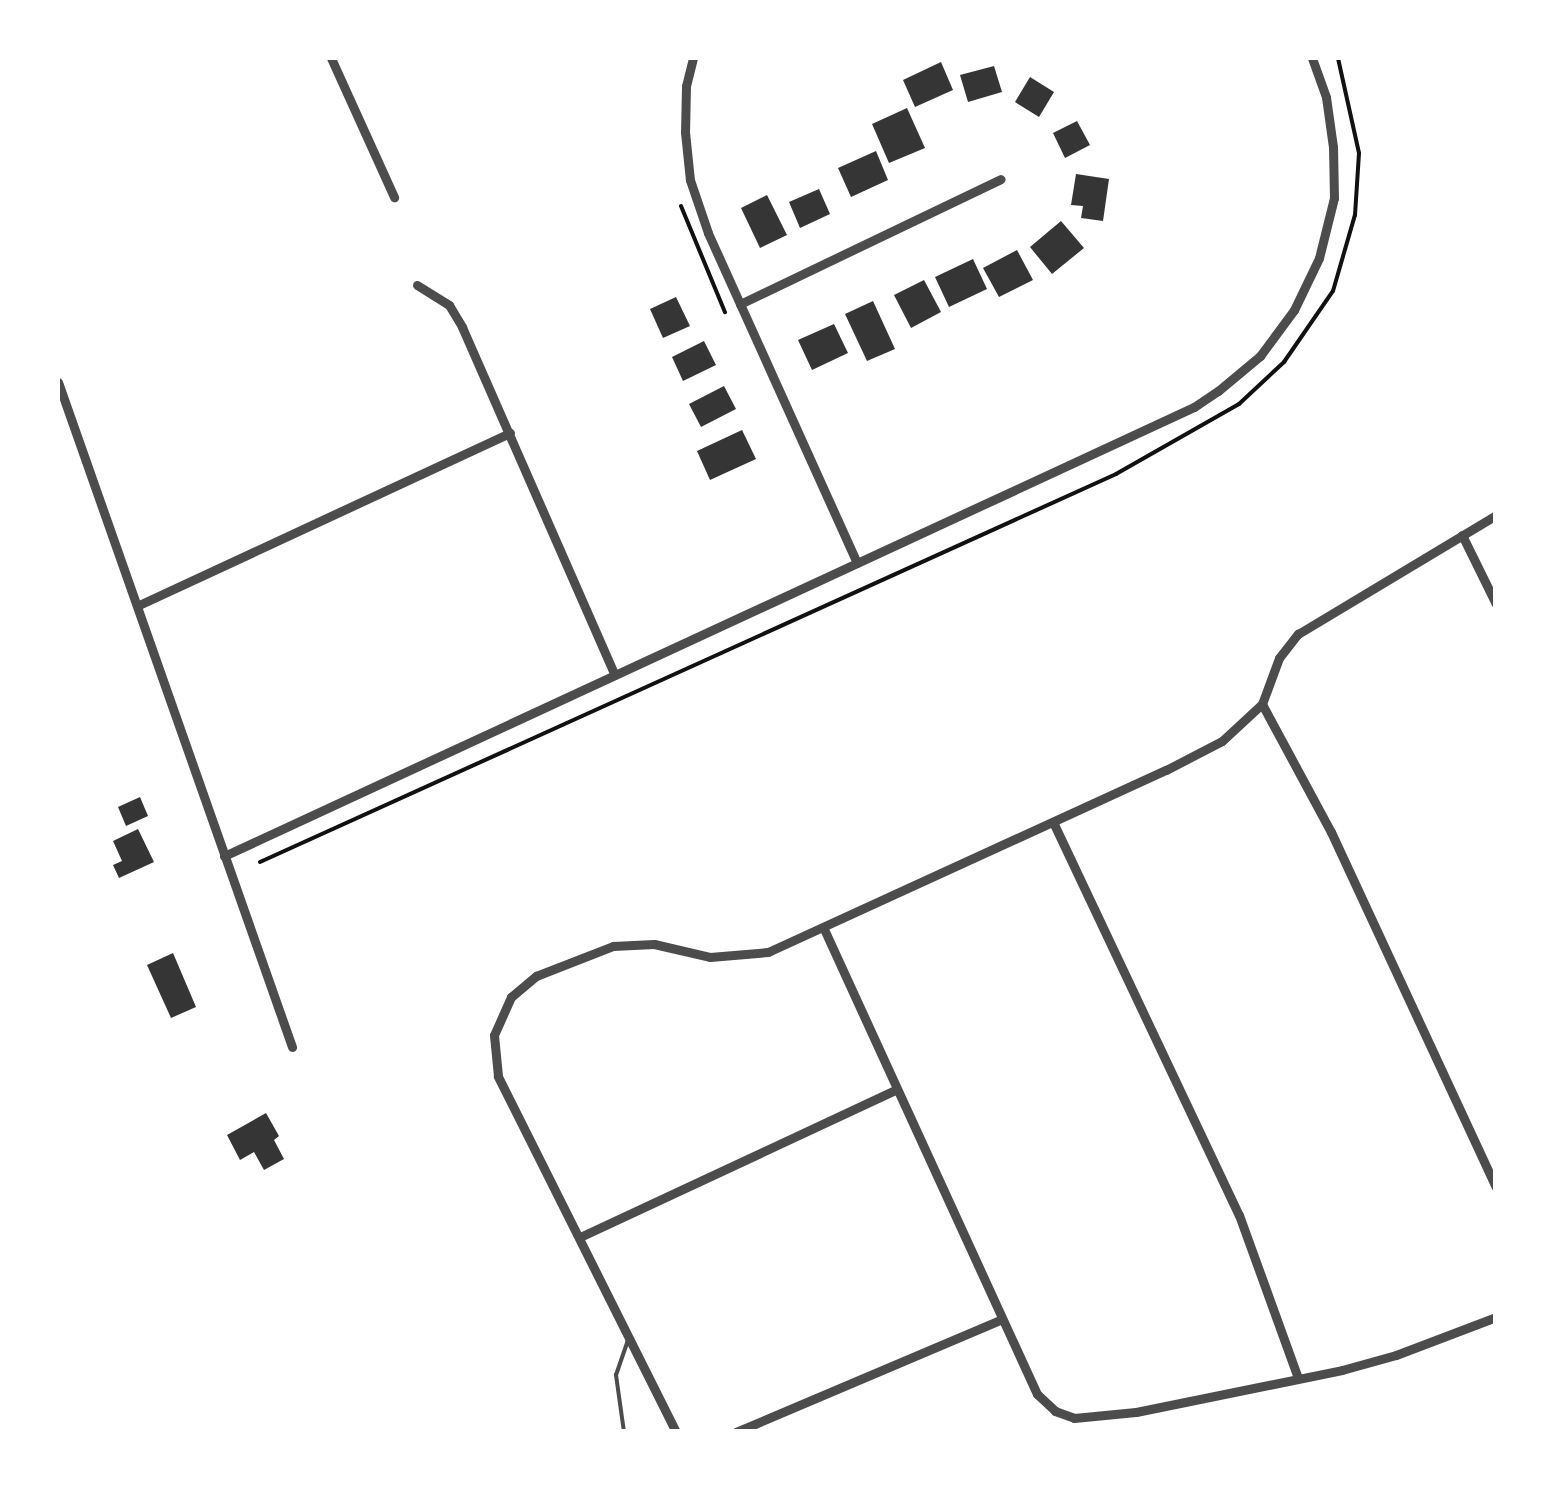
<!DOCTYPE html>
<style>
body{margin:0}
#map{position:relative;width:1553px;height:1489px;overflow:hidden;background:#fff;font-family:Signika,sans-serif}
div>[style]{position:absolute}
.building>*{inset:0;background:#353535}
.path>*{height:4px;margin:-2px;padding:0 2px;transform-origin:2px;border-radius:2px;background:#111}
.service>*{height:4px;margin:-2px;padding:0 2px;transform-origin:2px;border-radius:2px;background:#4c4c4c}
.minor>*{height:9px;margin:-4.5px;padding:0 4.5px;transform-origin:4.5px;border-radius:4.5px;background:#4c4c4c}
span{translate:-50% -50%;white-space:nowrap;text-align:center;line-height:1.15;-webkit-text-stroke:8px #fff;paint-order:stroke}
.frame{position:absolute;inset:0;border:60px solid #fff;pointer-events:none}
</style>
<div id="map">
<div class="building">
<div style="clip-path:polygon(941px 62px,953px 90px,915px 107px,903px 80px)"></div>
<div style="clip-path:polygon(994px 66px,1002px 92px,968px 102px,960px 75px)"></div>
<div style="clip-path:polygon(1030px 77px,1054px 92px,1039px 117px,1015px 102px)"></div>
<div style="clip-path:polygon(907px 108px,925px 148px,889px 163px,872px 124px)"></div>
<div style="clip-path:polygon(1077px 121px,1090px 145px,1065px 158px,1053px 133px)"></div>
<div style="clip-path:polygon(876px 151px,888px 180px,851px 197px,838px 168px)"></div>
<div style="clip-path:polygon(1076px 174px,1109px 179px,1103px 221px,1081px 218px,1083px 206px,1071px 205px)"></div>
<div style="clip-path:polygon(819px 189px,830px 214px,800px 228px,789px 202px)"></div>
<div style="clip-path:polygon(767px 195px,787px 235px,760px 248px,741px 208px)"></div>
<div style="clip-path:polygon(1061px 221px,1084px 248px,1052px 274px,1030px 247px)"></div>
<div style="clip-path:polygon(1017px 250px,1033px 280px,999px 297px,983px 268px)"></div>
<div style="clip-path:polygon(973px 259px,987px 289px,949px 307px,935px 277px)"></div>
<div style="clip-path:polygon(924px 280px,941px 312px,911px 328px,894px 295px)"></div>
<div style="clip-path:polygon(676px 297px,690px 326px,663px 338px,650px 309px)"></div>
<div style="clip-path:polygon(873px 301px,895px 349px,867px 361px,845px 314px)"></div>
<div style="clip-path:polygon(834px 324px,848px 353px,812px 370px,798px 340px)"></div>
<div style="clip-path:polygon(704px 341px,716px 365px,683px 381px,672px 357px)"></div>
<div style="clip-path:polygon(724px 386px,736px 409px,701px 427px,689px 404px)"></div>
<div style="clip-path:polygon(742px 430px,756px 459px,710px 480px,697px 451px)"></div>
<div style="clip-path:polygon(140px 797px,148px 816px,126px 826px,118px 807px)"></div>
<div style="clip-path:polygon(138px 829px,154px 862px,119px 878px,113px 865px,122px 861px,113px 841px)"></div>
<div style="clip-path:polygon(173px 953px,196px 1007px,171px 1018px,147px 965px)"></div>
<div style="clip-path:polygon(266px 1113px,279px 1136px,274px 1140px,284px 1159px,264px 1170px,254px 1152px,240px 1160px,227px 1135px)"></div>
</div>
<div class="path">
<div style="left:681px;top:206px;width:115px;rotate:67.5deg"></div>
<div style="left:260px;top:862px;width:940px;rotate:-24.38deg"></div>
<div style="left:1116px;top:474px;width:142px;rotate:-29.6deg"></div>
<div style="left:1239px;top:404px;width:62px;rotate:-43deg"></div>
<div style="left:1284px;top:362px;width:86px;rotate:-55.4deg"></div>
<div style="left:1333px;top:291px;width:79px;rotate:-73.9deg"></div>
<div style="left:1355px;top:215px;width:62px;rotate:-86.3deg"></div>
<div style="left:1359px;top:153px;width:97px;rotate:-102.5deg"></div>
</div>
<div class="service">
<div style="left:624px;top:1432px;width:58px;rotate:-98deg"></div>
<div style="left:616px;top:1375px;width:37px;rotate:-71deg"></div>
</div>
<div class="minor">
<div style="left:331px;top:58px;width:153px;rotate:65.6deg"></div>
<div style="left:693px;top:58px;width:29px;rotate:104deg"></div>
<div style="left:686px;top:86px;width:46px;rotate:91.2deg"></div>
<div style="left:685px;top:132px;width:48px;rotate:84.1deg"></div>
<div style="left:690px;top:180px;width:56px;rotate:71.2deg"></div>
<div style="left:708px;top:233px;width:362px;rotate:65.7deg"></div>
<div style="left:417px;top:285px;width:38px;rotate:32deg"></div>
<div style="left:449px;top:305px;width:26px;rotate:59deg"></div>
<div style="left:462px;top:327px;width:380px;rotate:66.3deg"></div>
<div style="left:740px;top:304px;width:289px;rotate:-25.6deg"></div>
<div style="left:58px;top:382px;width:705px;rotate:70.61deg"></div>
<div style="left:1462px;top:535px;width:77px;rotate:63.8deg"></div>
<div style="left:139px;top:605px;width:409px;rotate:-24.9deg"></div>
<div style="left:1262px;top:704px;width:145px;rotate:61.7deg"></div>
<div style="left:1331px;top:832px;width:391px;rotate:65.1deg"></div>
<div style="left:1053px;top:822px;width:435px;rotate:64.7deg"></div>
<div style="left:1239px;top:1215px;width:173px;rotate:70.1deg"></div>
<div style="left:224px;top:856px;width:1069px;rotate:-24.84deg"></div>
<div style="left:1194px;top:407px;width:29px;rotate:-34deg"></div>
<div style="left:1218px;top:391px;width:55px;rotate:-39.8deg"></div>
<div style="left:1260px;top:356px;width:57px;rotate:-53.5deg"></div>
<div style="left:1294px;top:310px;width:58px;rotate:-64.3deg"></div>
<div style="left:1319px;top:258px;width:62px;rotate:-76deg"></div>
<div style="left:1334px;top:198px;width:51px;rotate:-91.1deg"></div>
<div style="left:1333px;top:147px;width:50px;rotate:-98deg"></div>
<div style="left:1326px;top:97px;width:41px;rotate:-109.7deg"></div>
<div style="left:824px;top:929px;width:511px;rotate:65.39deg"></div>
<div style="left:1037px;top:1394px;width:25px;rotate:43deg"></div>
<div style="left:1055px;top:1411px;width:20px;rotate:20deg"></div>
<div style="left:1074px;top:1418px;width:62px;rotate:-5.5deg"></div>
<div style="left:1136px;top:1412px;width:210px;rotate:-11.5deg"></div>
<div style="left:1342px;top:1370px;width:56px;rotate:-15.5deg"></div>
<div style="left:1396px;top:1355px;width:107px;rotate:-20.8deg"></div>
<div style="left:580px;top:1237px;width:348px;rotate:-25deg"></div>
<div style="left:676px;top:1432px;width:398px;rotate:-116.6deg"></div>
<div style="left:498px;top:1076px;width:41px;rotate:-95.6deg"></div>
<div style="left:494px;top:1035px;width:42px;rotate:-65.9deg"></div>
<div style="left:511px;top:997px;width:33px;rotate:-40deg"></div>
<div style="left:536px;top:976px;width:83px;rotate:-21.3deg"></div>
<div style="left:613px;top:946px;width:41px;rotate:-2.8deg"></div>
<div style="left:654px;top:944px;width:57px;rotate:13.1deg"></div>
<div style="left:710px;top:957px;width:58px;rotate:-4.9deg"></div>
<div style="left:768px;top:952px;width:438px;rotate:-24.6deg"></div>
<div style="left:1166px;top:770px;width:63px;rotate:-27.4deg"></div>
<div style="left:1222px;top:741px;width:54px;rotate:-42.8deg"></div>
<div style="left:1262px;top:704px;width:49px;rotate:-69.7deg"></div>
<div style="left:1279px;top:658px;width:31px;rotate:-52deg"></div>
<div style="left:1298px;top:634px;width:231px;rotate:-31deg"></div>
<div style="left:736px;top:1432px;width:289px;rotate:-23deg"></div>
</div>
<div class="frame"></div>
</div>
